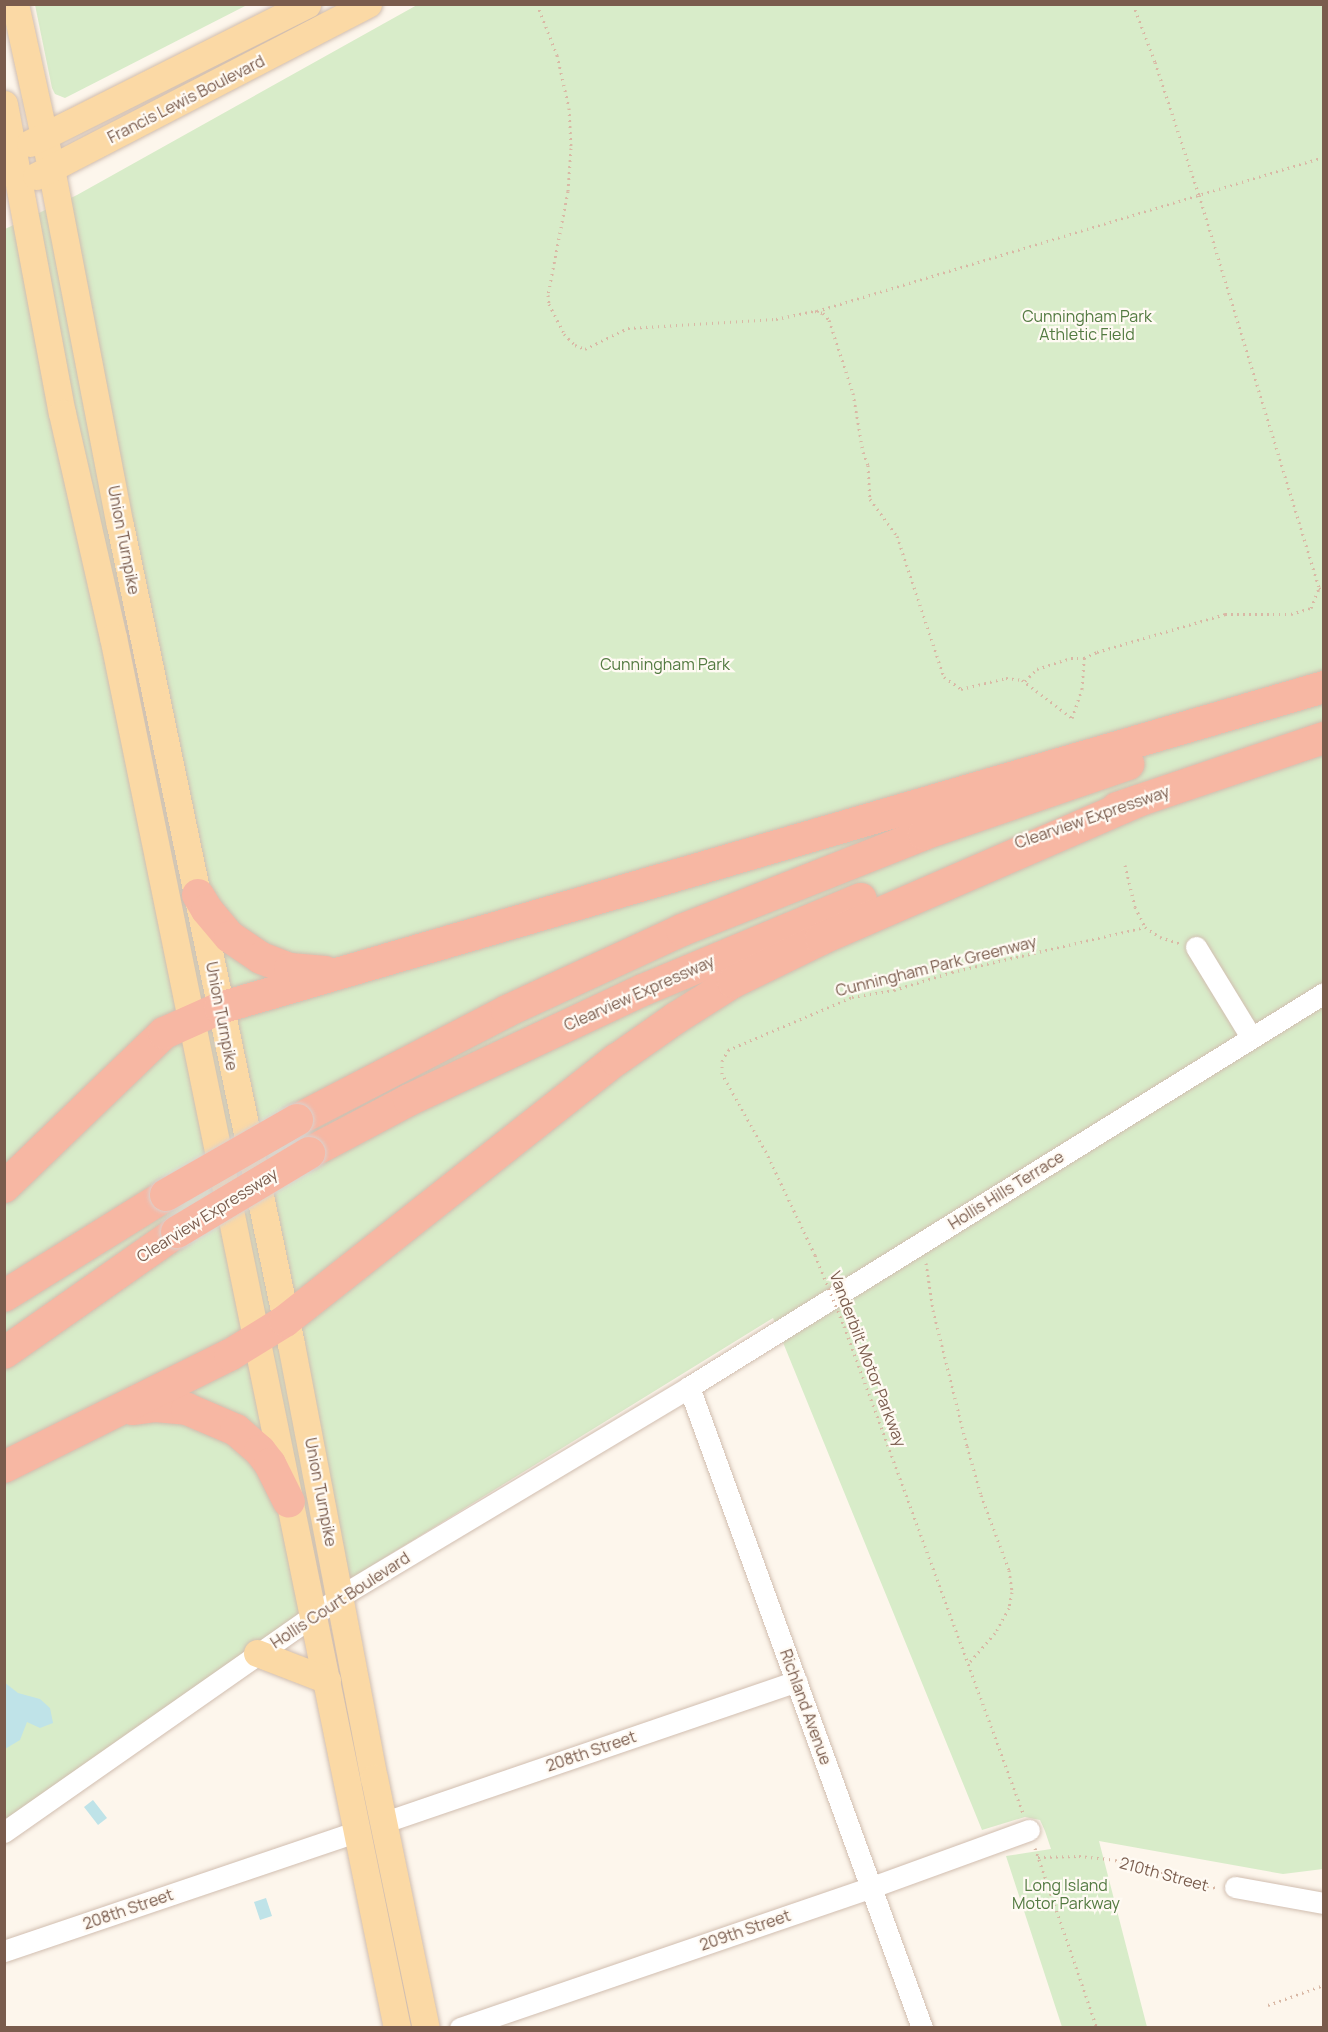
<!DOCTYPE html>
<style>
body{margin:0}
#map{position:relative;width:1328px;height:2032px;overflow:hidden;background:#fdf6ec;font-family:Manrope,sans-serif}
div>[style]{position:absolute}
.green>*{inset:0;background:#d8ecc9}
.water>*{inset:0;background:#bfe3e8}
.path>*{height:3px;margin-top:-1.5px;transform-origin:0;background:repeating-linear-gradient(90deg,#d9b8a5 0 1.5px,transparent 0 6px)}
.roads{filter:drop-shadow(0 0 2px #d1beb0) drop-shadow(0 0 2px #d1beb0)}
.minor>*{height:21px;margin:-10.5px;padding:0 10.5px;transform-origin:10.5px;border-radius:10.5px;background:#fff}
.major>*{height:27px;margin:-13.5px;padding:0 13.5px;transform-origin:13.5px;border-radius:13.5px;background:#fbd9a5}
.highway>*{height:32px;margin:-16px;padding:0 16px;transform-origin:16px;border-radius:16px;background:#f7b7a3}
.path-bridge>*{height:3px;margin-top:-1.5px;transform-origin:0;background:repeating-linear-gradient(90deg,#d9b8a5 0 1.5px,transparent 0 6px)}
.bridges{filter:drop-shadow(0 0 2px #dad1cd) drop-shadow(0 0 2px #dad1cd)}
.highway-bridge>*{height:32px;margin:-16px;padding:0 16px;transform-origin:16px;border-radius:16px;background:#f7b7a3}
span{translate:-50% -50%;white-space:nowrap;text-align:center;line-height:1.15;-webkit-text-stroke:4.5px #fffaf3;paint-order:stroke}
.street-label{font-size:16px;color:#7a5c4d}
.park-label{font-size:16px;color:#537a41}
.frame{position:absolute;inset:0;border:6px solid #7a5c4d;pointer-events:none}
</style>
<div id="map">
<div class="green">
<div style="clip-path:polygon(35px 5px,35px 4px,247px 5px,65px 98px,55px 94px,52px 88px)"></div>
<div style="clip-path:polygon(417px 5px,1323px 5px,1323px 1869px,1283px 1874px,1099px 1841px,1147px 2027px,1062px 2027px,1006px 1856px,1051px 1849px,1045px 1831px,1040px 1820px,1025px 1817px,982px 1830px,773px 1318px,342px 1584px,5px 1823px,5px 229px,77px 195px)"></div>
</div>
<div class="water">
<div style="clip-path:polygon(4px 1682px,18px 1693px,40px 1699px,50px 1708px,53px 1723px,40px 1728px,27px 1722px,20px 1740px,5px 1749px)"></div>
<div style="clip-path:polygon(93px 1800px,107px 1818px,98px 1825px,84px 1807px)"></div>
<div style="clip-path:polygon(266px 1898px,272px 1916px,260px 1920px,254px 1902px)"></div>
</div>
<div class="path">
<div style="left:537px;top:4px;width:55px;rotate:68.6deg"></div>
<div style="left:557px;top:55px;width:54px;rotate:77.2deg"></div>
<div style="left:569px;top:108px;width:40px;rotate:87.1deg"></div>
<div style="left:571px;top:148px;width:43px;rotate:94deg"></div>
<div style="left:568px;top:191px;width:106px;rotate:100.9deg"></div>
<div style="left:548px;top:295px;width:9px;rotate:84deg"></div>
<div style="left:549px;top:304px;width:34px;rotate:63deg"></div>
<div style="left:564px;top:334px;width:16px;rotate:45deg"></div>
<div style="left:575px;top:345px;width:11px;rotate:22deg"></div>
<div style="left:585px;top:349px;width:48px;rotate:-26deg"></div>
<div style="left:628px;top:328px;width:148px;rotate:-3.5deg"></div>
<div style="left:776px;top:319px;width:40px;rotate:-12deg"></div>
<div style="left:815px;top:311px;width:8px;rotate:14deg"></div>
<div style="left:823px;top:313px;width:9px;rotate:49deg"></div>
<div style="left:829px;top:320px;width:77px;rotate:71.8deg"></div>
<div style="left:853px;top:393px;width:60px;rotate:80.4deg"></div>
<div style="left:863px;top:452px;width:14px;rotate:69deg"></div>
<div style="left:868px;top:465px;width:34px;rotate:87deg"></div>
<div style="left:870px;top:499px;width:46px;rotate:53.9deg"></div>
<div style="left:897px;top:536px;width:149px;rotate:71.6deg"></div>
<div style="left:944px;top:677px;width:21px;rotate:35deg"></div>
<div style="left:961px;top:689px;width:46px;rotate:-13.7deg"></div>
<div style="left:1006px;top:678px;width:16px;rotate:7deg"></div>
<div style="left:1022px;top:680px;width:63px;rotate:37.2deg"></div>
<div style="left:1072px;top:718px;width:31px;rotate:-71deg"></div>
<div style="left:1082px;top:689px;width:31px;rotate:-86deg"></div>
<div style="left:1133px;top:4px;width:62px;rotate:69.2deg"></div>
<div style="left:1155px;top:62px;width:140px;rotate:71.7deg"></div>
<div style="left:1199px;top:195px;width:411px;rotate:73deg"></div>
<div style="left:1319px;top:588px;width:6px;rotate:31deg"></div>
<div style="left:817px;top:311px;width:530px;rotate:-16.9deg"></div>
<div style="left:1025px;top:681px;width:17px;rotate:-45deg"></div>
<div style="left:1037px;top:669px;width:36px;rotate:-18deg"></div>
<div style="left:1071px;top:658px;width:13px"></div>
<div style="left:1084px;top:658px;width:14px;rotate:-25deg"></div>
<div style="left:1097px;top:652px;width:134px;rotate:-16.5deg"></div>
<div style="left:1225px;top:614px;width:66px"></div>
<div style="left:1291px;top:614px;width:21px;rotate:-17deg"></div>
<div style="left:1311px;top:608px;width:22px;rotate:-68deg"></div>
<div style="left:1125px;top:865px;width:43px;rotate:76.6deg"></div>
<div style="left:1135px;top:907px;width:22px;rotate:63deg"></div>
<div style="left:1145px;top:927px;width:18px;rotate:34deg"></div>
<div style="left:1160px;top:937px;width:20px;rotate:18deg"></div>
<div style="left:815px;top:1255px;width:114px;rotate:-115.4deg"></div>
<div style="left:766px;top:1152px;width:90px;rotate:-119.4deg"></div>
<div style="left:722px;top:1074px;width:13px;rotate:-90deg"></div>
<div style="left:722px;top:1061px;width:13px;rotate:-61deg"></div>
<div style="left:728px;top:1050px;width:135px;rotate:-23.1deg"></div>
<div style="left:852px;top:997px;width:43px;rotate:-9.5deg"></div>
<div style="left:894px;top:990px;width:61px;rotate:-17.2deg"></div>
<div style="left:952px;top:972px;width:198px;rotate:-13.1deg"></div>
<div style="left:926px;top:1263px;width:48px;rotate:81.5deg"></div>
<div style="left:933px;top:1310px;width:140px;rotate:76deg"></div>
<div style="left:967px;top:1446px;width:51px;rotate:74.1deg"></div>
<div style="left:981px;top:1495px;width:80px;rotate:69.5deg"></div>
<div style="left:1009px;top:1570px;width:22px;rotate:82deg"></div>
<div style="left:1012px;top:1592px;width:16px;rotate:101deg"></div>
<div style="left:1009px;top:1608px;width:29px;rotate:119deg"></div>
<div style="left:995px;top:1633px;width:41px;rotate:131.1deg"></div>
<div style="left:844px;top:1326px;width:519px;rotate:69.82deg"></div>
<div style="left:1035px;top:1848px;width:190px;rotate:71deg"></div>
<div style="left:1038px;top:1857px;width:41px;rotate:-1.4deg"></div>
<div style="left:1079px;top:1856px;width:36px;rotate:6deg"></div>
<div style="left:1115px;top:1860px;width:105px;rotate:15.5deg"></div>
<div style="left:1268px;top:2005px;width:59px;rotate:-19.7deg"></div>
</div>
<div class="roads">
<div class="minor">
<div style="left:1196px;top:947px;width:105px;rotate:58.6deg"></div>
<div style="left:689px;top:1387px;width:682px;rotate:70.02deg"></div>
<div style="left:385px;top:1822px;width:435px;rotate:-18.9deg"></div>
<div style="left:4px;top:1832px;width:413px;rotate:-35deg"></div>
<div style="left:342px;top:1595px;width:405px;rotate:-30.9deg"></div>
<div style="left:689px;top:1387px;width:747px;rotate:-31.82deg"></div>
<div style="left:1235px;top:1887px;width:90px;rotate:10.2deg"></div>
<div style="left:4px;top:1951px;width:371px;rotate:-18.7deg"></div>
<div style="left:460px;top:2028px;width:435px;rotate:-18.9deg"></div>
<div style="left:872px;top:1887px;width:167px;rotate:-20deg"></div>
</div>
<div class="major">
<div style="left:15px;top:4px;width:168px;rotate:77.6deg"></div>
<div style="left:51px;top:168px;width:364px;rotate:79.1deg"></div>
<div style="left:120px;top:525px;width:837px;rotate:78.21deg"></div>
<div style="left:291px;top:1344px;width:442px;rotate:79.2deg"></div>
<div style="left:374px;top:1778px;width:255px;rotate:78.3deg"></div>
<div style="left:4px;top:104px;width:314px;rotate:79.4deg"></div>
<div style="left:62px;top:413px;width:230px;rotate:77.2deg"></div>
<div style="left:113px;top:637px;width:1420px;rotate:78.46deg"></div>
<div style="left:30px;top:143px;width:310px;rotate:-26.6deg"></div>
<div style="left:36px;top:176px;width:374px;rotate:-27.4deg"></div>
<div style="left:257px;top:1653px;width:75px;rotate:21.1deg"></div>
</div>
<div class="highway">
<div style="left:1117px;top:808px;width:219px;rotate:-18.7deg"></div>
<div style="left:198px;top:895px;width:17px;rotate:59deg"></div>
<div style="left:207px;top:910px;width:35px;rotate:50deg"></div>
<div style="left:230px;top:937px;width:37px;rotate:34deg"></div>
<div style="left:261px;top:958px;width:31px;rotate:21deg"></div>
<div style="left:290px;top:969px;width:35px;rotate:5deg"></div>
<div style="left:297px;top:1120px;width:237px;rotate:-27.4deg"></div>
<div style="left:507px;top:1011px;width:193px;rotate:-24.8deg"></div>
<div style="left:682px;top:930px;width:260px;rotate:-21.6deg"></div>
<div style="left:924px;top:834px;width:216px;rotate:-18.9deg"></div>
<div style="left:309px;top:1153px;width:113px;rotate:-27.9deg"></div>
<div style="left:409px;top:1100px;width:259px;rotate:-25.2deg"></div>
<div style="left:643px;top:990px;width:236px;rotate:-22.7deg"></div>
<div style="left:4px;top:1187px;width:222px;rotate:-43.9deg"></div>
<div style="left:164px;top:1033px;width:61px;rotate:-24.1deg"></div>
<div style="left:220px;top:1008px;width:1150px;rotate:-16.21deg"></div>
<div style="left:4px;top:1296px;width:191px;rotate:-31.9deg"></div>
<div style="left:4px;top:1353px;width:211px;rotate:-35deg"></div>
<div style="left:132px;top:1409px;width:23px;rotate:-7deg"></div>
<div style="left:155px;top:1406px;width:32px;rotate:5deg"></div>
<div style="left:187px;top:1409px;width:53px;rotate:23.2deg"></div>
<div style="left:236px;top:1430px;width:32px;rotate:41deg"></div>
<div style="left:260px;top:1451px;width:16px;rotate:52deg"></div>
<div style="left:270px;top:1464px;width:42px;rotate:63.4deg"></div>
<div style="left:4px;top:1467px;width:252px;rotate:-26.4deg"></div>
<div style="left:230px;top:1355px;width:65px;rotate:-31.7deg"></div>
<div style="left:285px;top:1321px;width:422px;rotate:-38.3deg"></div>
<div style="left:616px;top:1060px;width:73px;rotate:-35deg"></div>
<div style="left:676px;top:1018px;width:67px;rotate:-32.3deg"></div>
<div style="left:733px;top:982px;width:98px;rotate:-26deg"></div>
<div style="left:821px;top:939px;width:346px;rotate:-23.5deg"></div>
</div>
</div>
<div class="path-bridge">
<div style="left:815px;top:1255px;width:77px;rotate:67.8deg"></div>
</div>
<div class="bridges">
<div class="highway-bridge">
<div style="left:166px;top:1195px;width:151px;rotate:-29.8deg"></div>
<div style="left:177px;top:1232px;width:154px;rotate:-30.9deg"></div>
</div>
</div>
<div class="street-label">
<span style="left:186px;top:99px;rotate:-27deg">Francis Lewis Boulevard</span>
<span style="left:124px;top:540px;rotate:79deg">Union Turnpike</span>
<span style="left:1092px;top:817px;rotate:-19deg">Clearview Expressway</span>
<span style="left:936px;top:966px;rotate:-14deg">Cunningham Park Greenway</span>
<span style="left:639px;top:993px;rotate:-24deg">Clearview Expressway</span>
<span style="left:222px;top:1016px;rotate:79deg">Union Turnpike</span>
<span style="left:1006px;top:1190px;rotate:-32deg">Hollis Hills Terrace</span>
<span style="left:207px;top:1215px;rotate:-32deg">Clearview Expressway</span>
<span style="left:868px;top:1359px;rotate:69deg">Vanderbilt Motor Parkway</span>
<span style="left:321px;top:1492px;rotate:79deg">Union Turnpike</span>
<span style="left:340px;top:1600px;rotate:-33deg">Hollis Court Boulevard</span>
<span style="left:806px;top:1707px;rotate:70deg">Richland Avenue</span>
<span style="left:591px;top:1751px;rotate:-19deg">208th Street</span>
<span style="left:1164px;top:1874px;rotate:15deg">210th Street</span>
<span style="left:128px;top:1909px;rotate:-19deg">208th Street</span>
<span style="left:745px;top:1930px;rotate:-19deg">209th Street</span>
</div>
<div class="park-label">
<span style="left:1087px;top:325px">Cunningham Park<br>Athletic Field</span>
<span style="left:665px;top:664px">Cunningham Park</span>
<span style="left:1066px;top:1894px">Long Island<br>Motor Parkway</span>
</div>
<div class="frame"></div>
</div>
